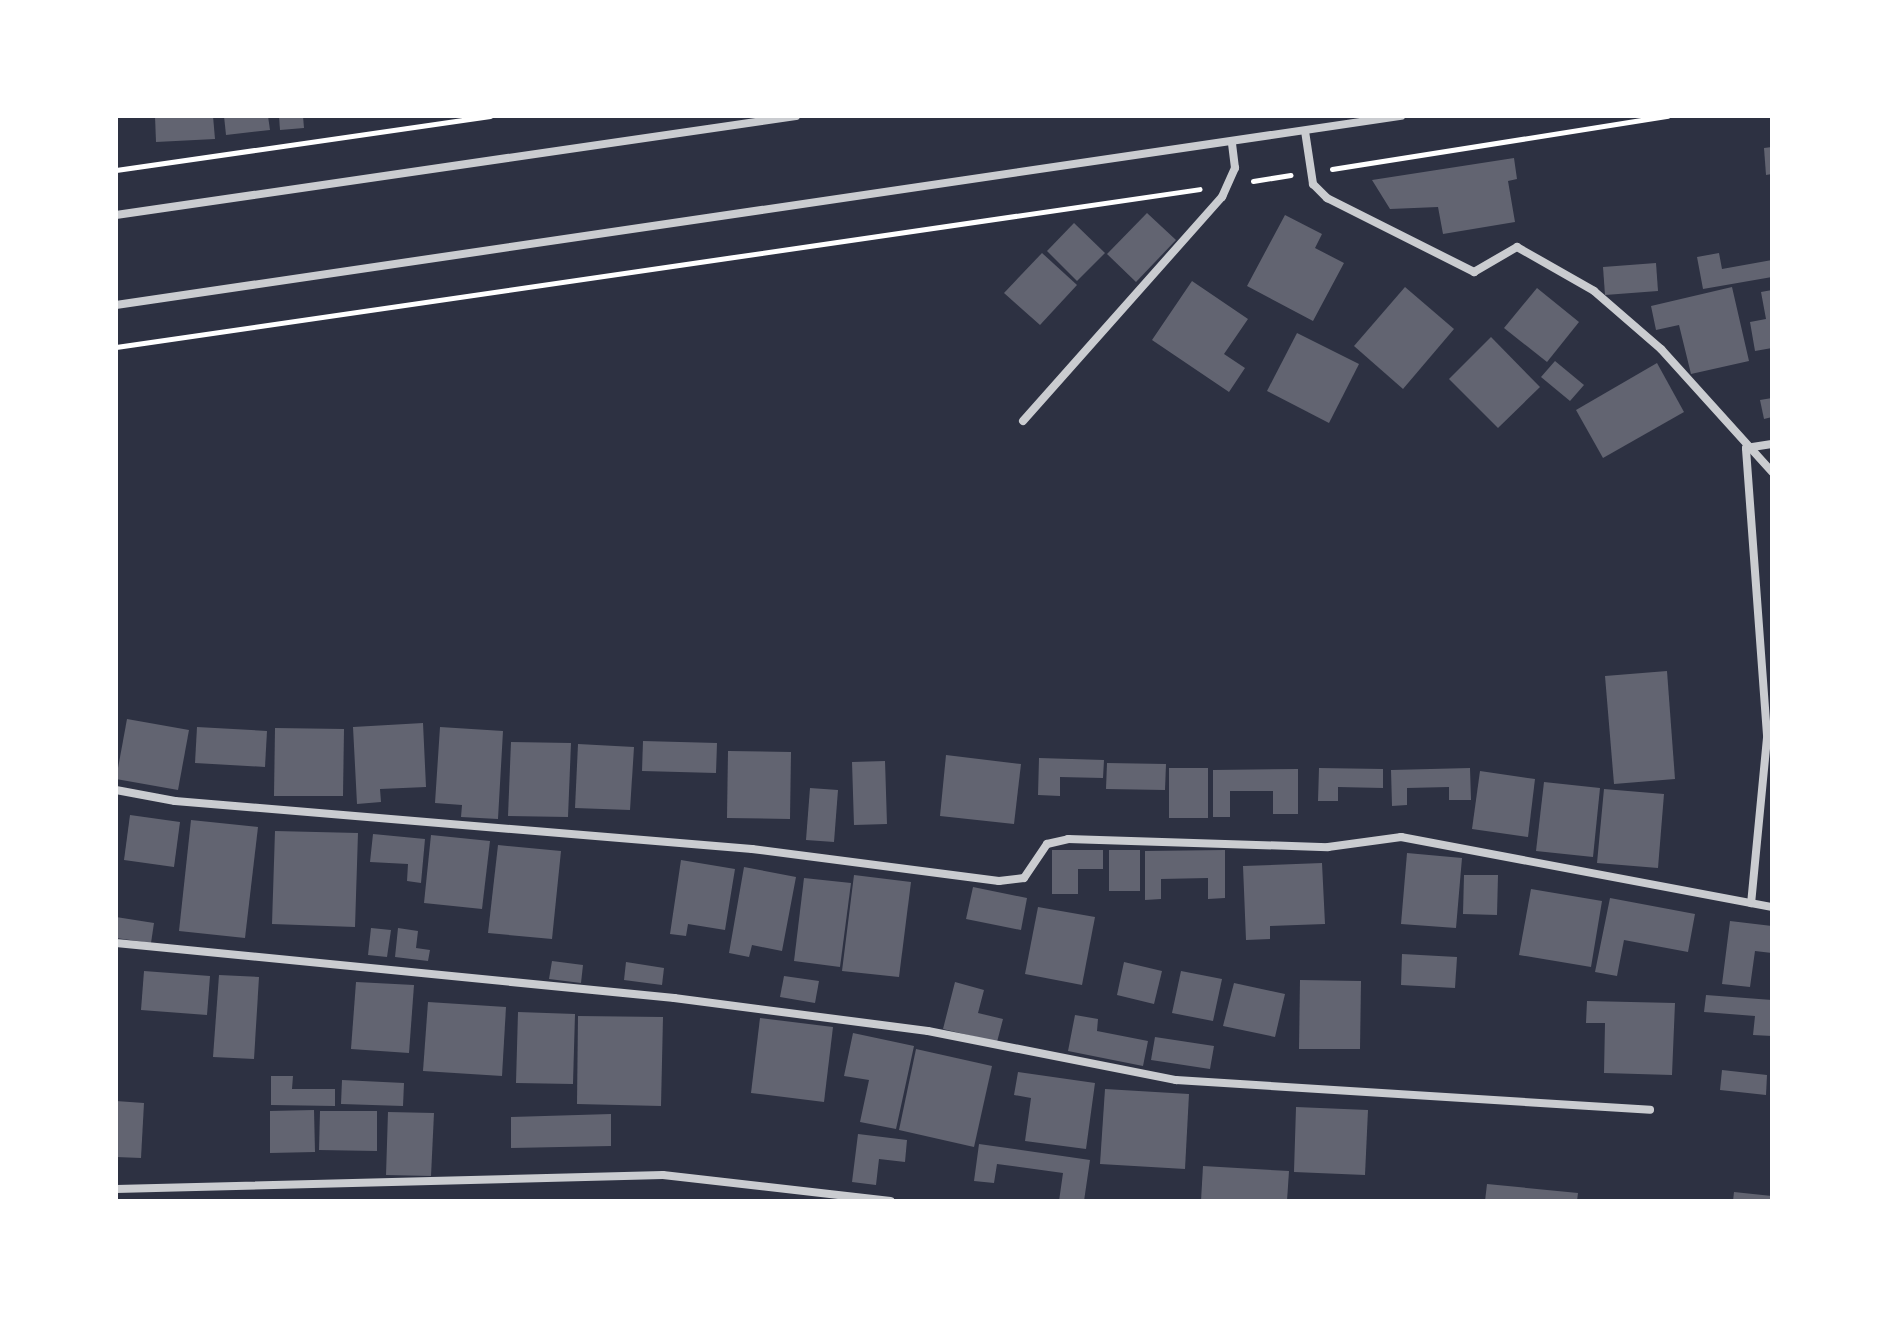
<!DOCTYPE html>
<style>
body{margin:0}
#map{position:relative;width:1888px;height:1317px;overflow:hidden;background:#2d3142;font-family:Cabin,sans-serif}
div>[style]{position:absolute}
.building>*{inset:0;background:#626471}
.path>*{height:5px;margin:-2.5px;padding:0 2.5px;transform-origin:2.5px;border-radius:2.5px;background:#fff}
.minor>*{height:8px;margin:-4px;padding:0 4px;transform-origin:4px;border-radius:4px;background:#caccd0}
span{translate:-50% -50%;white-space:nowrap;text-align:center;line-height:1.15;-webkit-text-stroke:8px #fff;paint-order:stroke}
.frame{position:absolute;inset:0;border:118px solid #fff;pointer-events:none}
</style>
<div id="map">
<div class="building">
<div style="clip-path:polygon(155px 116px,213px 116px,215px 139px,156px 142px)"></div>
<div style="clip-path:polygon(224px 116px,268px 116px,270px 130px,226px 135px)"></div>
<div style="clip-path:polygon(279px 116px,303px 116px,304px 128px,280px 130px)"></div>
<div style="clip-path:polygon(1772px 147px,1772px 174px,1766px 175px,1764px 148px)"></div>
<div style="clip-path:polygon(1514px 158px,1517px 179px,1508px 181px,1515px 222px,1443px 234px,1438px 207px,1390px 209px,1372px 180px)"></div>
<div style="clip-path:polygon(1147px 213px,1176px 240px,1136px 282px,1107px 254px)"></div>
<div style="clip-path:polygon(1285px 215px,1322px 234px,1315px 248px,1344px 263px,1313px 321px,1247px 286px)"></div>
<div style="clip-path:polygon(1074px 223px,1105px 253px,1077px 281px,1047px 251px)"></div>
<div style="clip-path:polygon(1042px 253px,1077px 285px,1040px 325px,1004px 293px)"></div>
<div style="clip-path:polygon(1719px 253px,1722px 269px,1772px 260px,1772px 277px,1703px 289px,1697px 257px)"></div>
<div style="clip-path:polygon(1656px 263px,1658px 291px,1605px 295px,1603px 267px)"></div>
<div style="clip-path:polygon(1192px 281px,1248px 319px,1224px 354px,1245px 368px,1229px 392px,1152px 340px)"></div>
<div style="clip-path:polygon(1405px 287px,1454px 329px,1403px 389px,1354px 346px)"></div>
<div style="clip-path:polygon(1732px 287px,1749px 361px,1691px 374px,1679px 325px,1656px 330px,1651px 306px)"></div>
<div style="clip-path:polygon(1537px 288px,1579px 322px,1547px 362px,1504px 328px)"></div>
<div style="clip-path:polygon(1772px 290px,1772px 348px,1755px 351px,1750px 322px,1766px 319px,1761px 292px)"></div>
<div style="clip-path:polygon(1297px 333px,1359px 364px,1329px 423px,1267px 391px)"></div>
<div style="clip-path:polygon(1491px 337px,1540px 387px,1498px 428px,1449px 379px)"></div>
<div style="clip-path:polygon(1555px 361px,1584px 385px,1570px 401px,1541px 377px)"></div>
<div style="clip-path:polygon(1657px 363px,1684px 412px,1603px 458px,1576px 410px)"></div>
<div style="clip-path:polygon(1772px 398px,1772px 417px,1764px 419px,1760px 400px)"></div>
<div style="clip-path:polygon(1667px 671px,1675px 779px,1614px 784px,1605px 676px)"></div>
<div style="clip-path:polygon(127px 719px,189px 730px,178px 790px,116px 779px)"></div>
<div style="clip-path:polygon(423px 723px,426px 787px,380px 789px,381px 802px,357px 804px,353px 727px)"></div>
<div style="clip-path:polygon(197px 727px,267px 731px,265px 767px,195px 763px)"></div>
<div style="clip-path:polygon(440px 727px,503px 731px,498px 819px,461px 817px,462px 805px,435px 803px)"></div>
<div style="clip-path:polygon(275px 728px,344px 729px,343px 796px,274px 796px)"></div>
<div style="clip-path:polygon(643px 741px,717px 743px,716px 773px,642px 771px)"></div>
<div style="clip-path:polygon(511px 742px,571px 743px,568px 817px,508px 816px)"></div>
<div style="clip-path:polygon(578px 744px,634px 747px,630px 810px,575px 808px)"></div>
<div style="clip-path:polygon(728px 751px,791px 752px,790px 819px,727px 818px)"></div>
<div style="clip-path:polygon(946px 755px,1021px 764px,1014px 824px,940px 816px)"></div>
<div style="clip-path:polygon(1039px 758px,1104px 760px,1103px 778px,1060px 777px,1060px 796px,1038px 795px)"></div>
<div style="clip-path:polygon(885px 761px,887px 824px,854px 825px,852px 762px)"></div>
<div style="clip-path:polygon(1107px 763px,1166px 764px,1165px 790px,1106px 789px)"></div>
<div style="clip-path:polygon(1169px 768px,1208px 768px,1208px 818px,1169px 818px)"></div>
<div style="clip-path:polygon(1319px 768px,1383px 769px,1383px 788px,1338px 787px,1338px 801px,1318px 801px)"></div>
<div style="clip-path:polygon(1470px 768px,1471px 800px,1449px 800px,1449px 787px,1407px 788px,1407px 805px,1392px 806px,1391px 770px)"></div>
<div style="clip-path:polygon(1298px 769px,1298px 814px,1273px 814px,1273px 791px,1230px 791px,1230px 817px,1213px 817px,1213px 770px)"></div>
<div style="clip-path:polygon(1480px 771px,1535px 779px,1528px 837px,1472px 829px)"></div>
<div style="clip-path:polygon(1544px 782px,1600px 788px,1593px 857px,1536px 851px)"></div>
<div style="clip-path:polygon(810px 788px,838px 790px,834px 842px,806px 840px)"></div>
<div style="clip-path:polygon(1604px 789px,1664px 794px,1658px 868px,1597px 863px)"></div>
<div style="clip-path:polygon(130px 815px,180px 822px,174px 867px,124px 860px)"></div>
<div style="clip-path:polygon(191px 820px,258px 827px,245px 938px,179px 931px)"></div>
<div style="clip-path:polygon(275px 831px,358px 833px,355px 927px,272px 924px)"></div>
<div style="clip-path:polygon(373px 834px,425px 839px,421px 883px,407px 881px,408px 864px,370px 862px)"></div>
<div style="clip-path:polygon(431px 835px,490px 841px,482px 909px,424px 903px)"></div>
<div style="clip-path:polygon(498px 845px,561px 851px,552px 939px,488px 933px)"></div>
<div style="clip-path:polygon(1052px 850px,1103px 850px,1103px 869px,1078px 869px,1078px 894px,1052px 894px)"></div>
<div style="clip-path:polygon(1109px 850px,1140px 850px,1140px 891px,1109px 891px)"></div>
<div style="clip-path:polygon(1225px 850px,1225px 898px,1208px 899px,1208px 878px,1161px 879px,1161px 899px,1145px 900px,1145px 851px)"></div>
<div style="clip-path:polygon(1407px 853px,1462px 858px,1456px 928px,1401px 924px)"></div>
<div style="clip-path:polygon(681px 860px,735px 869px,725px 930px,688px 924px,686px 936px,670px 934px)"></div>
<div style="clip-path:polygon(1322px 863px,1325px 924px,1270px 926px,1270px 939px,1246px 940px,1243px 866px)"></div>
<div style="clip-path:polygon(744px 867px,796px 877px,782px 951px,752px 945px,749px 957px,729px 953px)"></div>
<div style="clip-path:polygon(854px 875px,911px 882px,899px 977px,842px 971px)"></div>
<div style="clip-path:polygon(1464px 875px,1498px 875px,1497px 915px,1463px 914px)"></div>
<div style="clip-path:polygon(804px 878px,851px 883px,840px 967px,794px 961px)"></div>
<div style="clip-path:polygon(973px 887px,1027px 898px,1021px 930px,966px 919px)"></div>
<div style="clip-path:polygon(1531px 889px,1602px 901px,1591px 967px,1519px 955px)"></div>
<div style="clip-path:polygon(1610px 898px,1695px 914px,1688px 952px,1624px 940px,1617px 976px,1595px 972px)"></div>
<div style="clip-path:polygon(1038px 907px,1095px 917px,1082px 985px,1025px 974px)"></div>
<div style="clip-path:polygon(116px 917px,154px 923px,151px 943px,116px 938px)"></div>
<div style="clip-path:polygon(1730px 921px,1772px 926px,1772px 953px,1755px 951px,1750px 987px,1722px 984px)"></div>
<div style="clip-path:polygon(371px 928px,391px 930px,387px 957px,368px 955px)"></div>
<div style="clip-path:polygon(398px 928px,418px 931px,416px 948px,430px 950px,428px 961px,395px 957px)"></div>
<div style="clip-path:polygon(1402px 954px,1457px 957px,1455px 988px,1401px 985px)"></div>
<div style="clip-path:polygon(552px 961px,583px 965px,581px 983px,549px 979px)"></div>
<div style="clip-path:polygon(626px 962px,664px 968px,662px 985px,624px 980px)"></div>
<div style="clip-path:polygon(1124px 962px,1162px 971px,1154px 1004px,1117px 995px)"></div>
<div style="clip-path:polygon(144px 971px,210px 976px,207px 1015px,141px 1010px)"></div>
<div style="clip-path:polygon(1181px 971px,1222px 979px,1213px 1021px,1172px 1013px)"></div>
<div style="clip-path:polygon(219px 975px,259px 977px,254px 1059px,213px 1057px)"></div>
<div style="clip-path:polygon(784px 976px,819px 981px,815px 1003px,780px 997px)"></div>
<div style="clip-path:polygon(1300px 980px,1361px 981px,1360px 1049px,1299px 1049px)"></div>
<div style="clip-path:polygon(356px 982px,414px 985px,409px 1053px,351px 1049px)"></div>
<div style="clip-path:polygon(955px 982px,984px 990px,978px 1013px,1003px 1019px,997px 1042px,943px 1029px)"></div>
<div style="clip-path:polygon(1234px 983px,1285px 994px,1275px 1037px,1223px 1026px)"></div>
<div style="clip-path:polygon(1706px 995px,1772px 1000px,1772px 1036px,1753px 1035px,1755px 1016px,1704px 1012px)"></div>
<div style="clip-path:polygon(1587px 1001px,1675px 1003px,1672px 1075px,1604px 1073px,1605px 1023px,1586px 1023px)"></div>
<div style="clip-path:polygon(428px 1002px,506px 1007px,502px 1076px,423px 1071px)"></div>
<div style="clip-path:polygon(518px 1012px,575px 1014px,573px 1084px,516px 1083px)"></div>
<div style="clip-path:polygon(1075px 1015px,1098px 1019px,1097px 1031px,1148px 1041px,1143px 1066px,1068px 1051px)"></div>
<div style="clip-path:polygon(578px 1016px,663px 1017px,661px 1106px,577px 1104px)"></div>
<div style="clip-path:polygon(760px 1018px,833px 1027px,824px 1102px,751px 1093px)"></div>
<div style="clip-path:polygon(853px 1033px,914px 1046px,896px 1129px,860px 1122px,869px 1080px,844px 1076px)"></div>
<div style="clip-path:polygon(1155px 1037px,1214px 1046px,1210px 1069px,1151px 1060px)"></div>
<div style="clip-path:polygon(916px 1049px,992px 1066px,974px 1147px,899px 1130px)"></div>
<div style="clip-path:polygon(1722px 1070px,1767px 1075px,1766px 1095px,1720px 1090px)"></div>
<div style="clip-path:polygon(1018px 1072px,1095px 1083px,1086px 1149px,1025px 1141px,1031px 1098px,1014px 1095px)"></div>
<div style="clip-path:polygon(271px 1076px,293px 1076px,292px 1089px,335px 1089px,335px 1106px,271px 1105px)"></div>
<div style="clip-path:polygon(342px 1080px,404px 1083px,403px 1106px,341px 1104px)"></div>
<div style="clip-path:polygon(1105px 1089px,1189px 1094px,1185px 1169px,1100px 1164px)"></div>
<div style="clip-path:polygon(116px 1101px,144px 1103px,141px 1158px,116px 1157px)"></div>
<div style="clip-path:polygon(1296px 1107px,1368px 1110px,1365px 1175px,1294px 1172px)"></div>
<div style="clip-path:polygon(314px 1110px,315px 1152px,270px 1153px,270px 1111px)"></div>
<div style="clip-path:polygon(320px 1111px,377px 1111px,377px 1151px,319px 1150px)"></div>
<div style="clip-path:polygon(388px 1112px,434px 1113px,431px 1176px,386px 1175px)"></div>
<div style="clip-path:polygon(611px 1114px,611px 1146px,511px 1148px,511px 1117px)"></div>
<div style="clip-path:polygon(858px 1134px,907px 1140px,905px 1162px,879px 1159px,876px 1185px,852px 1182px)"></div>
<div style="clip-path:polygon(979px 1144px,1090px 1160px,1084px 1201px,1059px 1201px,1063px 1173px,997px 1164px,994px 1183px,974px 1181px)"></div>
<div style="clip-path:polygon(1203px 1166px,1289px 1171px,1287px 1201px,1201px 1201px)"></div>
<div style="clip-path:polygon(1487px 1184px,1578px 1193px,1577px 1201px,1485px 1201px)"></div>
<div style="clip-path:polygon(1734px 1192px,1772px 1196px,1772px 1201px,1733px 1201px)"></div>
</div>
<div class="path">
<div style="left:1332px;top:169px;width:340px;rotate:-9deg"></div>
<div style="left:116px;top:170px;width:378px;rotate:-8.2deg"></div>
<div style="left:1253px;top:181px;width:38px;rotate:-9deg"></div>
<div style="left:116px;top:347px;width:1095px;rotate:-8.29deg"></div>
</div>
<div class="minor">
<div style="left:1305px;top:131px;width:54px;rotate:81.4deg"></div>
<div style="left:1313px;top:184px;width:20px;rotate:45deg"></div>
<div style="left:1327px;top:198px;width:165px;rotate:26.7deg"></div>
<div style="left:1474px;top:272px;width:50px;rotate:-30.2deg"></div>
<div style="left:1517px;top:247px;width:89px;rotate:29.7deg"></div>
<div style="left:1594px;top:291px;width:89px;rotate:40.9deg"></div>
<div style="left:1661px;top:349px;width:166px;rotate:47.9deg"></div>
<div style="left:116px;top:215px;width:687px;rotate:-8.28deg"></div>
<div style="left:116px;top:305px;width:1299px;rotate:-8.37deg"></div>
<div style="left:1023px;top:421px;width:300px;rotate:-48.4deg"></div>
<div style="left:1222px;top:197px;width:32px;rotate:-66deg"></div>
<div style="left:1235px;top:168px;width:26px;rotate:-97deg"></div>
<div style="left:1746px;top:448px;width:26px;rotate:-9deg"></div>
<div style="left:1746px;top:449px;width:290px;rotate:85.8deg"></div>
<div style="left:1767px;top:738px;width:166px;rotate:95.5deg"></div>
<div style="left:116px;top:790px;width:60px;rotate:10.6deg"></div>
<div style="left:175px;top:801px;width:579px;rotate:4.76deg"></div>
<div style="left:752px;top:849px;width:249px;rotate:7.4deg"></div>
<div style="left:999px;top:881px;width:25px;rotate:-7deg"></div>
<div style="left:1024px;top:878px;width:41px;rotate:-55.9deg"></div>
<div style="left:1047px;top:844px;width:22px;rotate:-13deg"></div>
<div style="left:1068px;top:839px;width:260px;rotate:1.8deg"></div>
<div style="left:1328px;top:847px;width:74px;rotate:-7.8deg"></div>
<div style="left:1401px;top:837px;width:378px;rotate:10.7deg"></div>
<div style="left:116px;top:943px;width:561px;rotate:5.63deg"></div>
<div style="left:674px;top:998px;width:256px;rotate:7.4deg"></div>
<div style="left:928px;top:1031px;width:253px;rotate:11.2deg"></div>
<div style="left:1176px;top:1080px;width:475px;rotate:3.6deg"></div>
<div style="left:116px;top:1189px;width:547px;rotate:-1.47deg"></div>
<div style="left:663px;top:1175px;width:229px;rotate:6.5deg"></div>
</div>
<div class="frame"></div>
</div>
